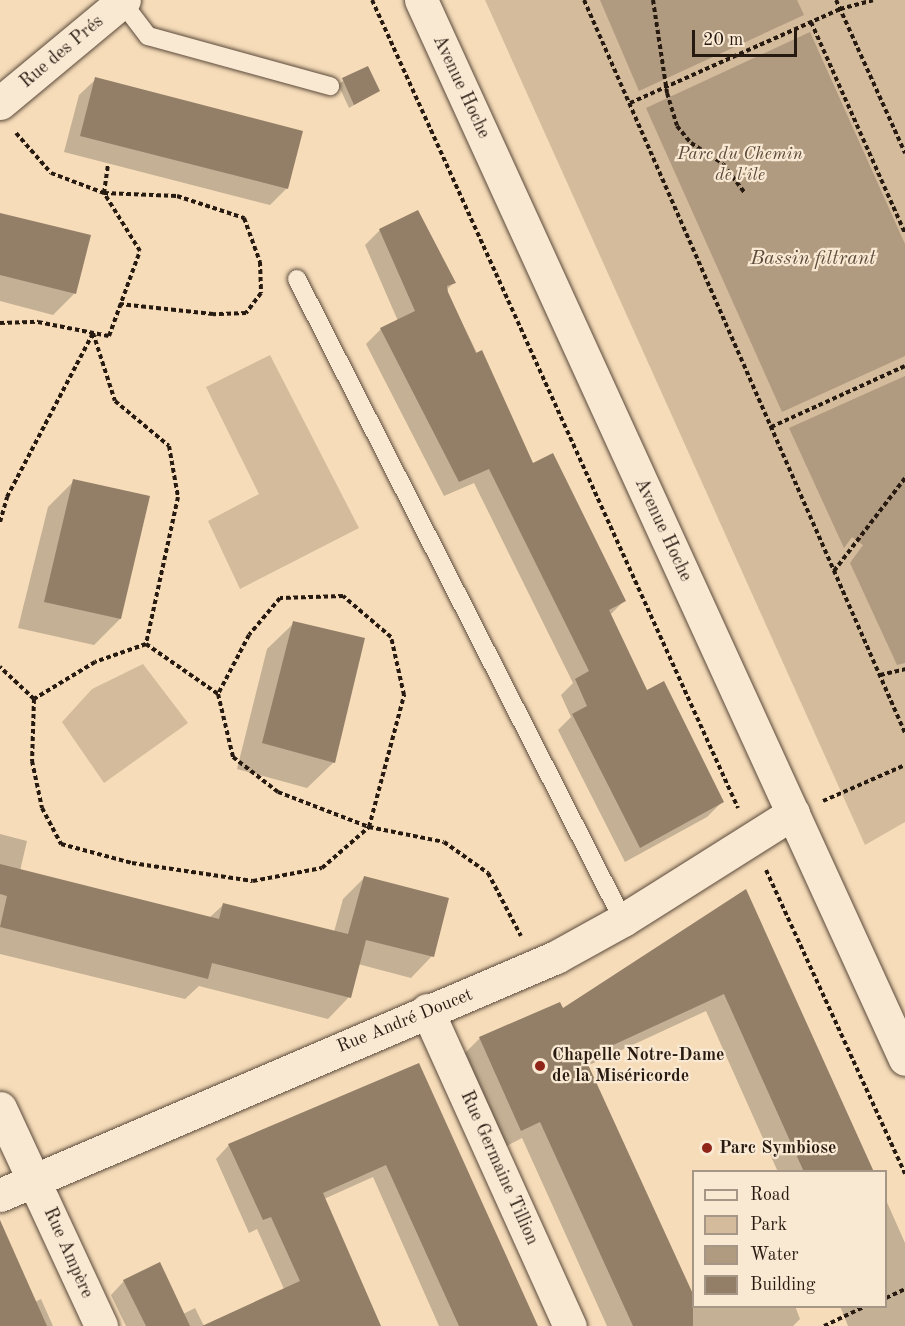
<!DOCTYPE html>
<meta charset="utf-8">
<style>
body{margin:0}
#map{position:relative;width:905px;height:1326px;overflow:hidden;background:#f6dcb9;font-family:"Old Standard TT",serif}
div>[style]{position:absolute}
.green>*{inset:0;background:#d3bb9c}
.water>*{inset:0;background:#b09a80}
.shadow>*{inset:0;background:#0003}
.building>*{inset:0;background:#937f68}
.path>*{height:4px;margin-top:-2px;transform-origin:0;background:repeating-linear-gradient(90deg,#271a11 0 4.5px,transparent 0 7.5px)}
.roads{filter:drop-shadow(0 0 2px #5b4a3b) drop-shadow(0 0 2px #5b4a3b)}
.lane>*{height:18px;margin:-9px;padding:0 9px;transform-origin:9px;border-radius:9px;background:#f9e8d2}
.street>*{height:33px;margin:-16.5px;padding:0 16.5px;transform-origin:16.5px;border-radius:16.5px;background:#f9e8d2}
.secondary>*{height:33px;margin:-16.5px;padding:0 16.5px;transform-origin:16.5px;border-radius:16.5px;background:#f9e8d2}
.dots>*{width:16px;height:16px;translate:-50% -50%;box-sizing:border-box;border:3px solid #f9e8d2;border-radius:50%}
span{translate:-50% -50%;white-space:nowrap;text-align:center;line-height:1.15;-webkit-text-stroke:4.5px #f9e8d2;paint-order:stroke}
.street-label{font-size:18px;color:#271a11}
.park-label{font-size:18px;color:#5b4a3b;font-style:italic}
.poi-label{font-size:18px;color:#271a11;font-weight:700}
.left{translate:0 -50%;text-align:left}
.water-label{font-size:20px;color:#5e4d3d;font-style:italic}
.legend{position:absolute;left:692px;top:1170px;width:195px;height:138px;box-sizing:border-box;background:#f9e8d2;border:2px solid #a59685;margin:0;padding:8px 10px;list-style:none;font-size:18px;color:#271a11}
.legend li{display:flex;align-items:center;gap:12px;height:30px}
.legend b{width:30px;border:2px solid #a59685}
.scale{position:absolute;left:692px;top:30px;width:105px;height:27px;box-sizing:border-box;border:3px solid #271a11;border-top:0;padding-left:8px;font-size:18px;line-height:21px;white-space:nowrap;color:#271a11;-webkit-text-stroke:4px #f9e8d2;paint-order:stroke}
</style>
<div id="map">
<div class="green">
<div style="clip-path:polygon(485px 0,905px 0,905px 822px,865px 845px)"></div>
<div style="clip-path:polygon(270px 355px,359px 528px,240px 589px,208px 521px,259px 494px,206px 387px)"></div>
<div style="clip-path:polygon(143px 664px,188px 723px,104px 783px,62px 722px,92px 689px)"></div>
</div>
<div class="water">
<div style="clip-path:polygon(600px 0,797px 0,804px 15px,639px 91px)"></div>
<div style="clip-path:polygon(810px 32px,905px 244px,905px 356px,782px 412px,646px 108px)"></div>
<div style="clip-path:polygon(905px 376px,905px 663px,897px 665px,850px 563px,863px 545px,852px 537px,844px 548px,789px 428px)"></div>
</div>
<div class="shadow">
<div style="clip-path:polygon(368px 68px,378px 91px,349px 108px,338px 84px)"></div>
<div style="clip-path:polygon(96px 79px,287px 188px,270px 205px,64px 152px,79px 95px)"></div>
<div style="clip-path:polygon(0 215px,74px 294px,53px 315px,0 301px)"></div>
<div style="clip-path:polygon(380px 230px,454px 283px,446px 290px,532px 465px,624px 601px,610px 615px,646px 692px,722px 802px,707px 817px,625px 862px,558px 730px,571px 717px,561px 695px,573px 683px,474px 483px,444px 496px,366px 344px,381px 329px,398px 321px,365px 245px)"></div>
<div style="clip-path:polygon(74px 481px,120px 619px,94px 645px,18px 628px,48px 507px)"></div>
<div style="clip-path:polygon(294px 623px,334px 762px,307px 788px,237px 769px,267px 649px)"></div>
<div style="clip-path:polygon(0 834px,27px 841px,20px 871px,209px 918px,223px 905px,334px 932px,343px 899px,365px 877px,432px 956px,411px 978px,358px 964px,349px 997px,328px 1019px,199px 986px,185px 999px,0 954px)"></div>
<div style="clip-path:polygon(746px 891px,873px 1172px,778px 1172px,706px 1011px,587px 1066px,694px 1298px,694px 1306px,795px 1306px,800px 1319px,793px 1326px,607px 1326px,522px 1138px,503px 1148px,462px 1056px,480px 1038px,562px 1010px)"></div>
<div style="clip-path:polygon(419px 1065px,536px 1326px,439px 1326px,373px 1177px,324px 1199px,380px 1326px,206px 1326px,284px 1289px,257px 1229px,249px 1233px,216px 1159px,229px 1145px)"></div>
<div style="clip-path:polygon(886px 1200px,905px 1243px,905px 1326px,848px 1326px,840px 1306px,886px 1306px)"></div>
<div style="clip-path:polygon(0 1244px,35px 1302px,41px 1299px,53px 1326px,0 1326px)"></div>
<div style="clip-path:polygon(124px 1281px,183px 1314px,195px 1308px,204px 1326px,126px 1326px,111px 1295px)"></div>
</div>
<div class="building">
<div style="clip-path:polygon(368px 66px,380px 91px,354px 105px,342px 78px)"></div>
<div style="clip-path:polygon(95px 77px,303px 131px,288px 189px,80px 136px)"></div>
<div style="clip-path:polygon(418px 210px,456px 283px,447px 286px,448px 292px,476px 353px,482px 350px,533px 463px,553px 453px,626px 601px,609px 610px,647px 690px,664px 681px,724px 802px,640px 848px,572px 714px,587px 706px,575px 679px,589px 671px,489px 469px,459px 482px,380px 328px,415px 311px,379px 229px)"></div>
<div style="clip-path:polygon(0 213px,91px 235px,76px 294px,0 275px)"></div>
<div style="clip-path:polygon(73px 479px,150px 496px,121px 619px,44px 602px)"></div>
<div style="clip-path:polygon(293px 621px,365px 638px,335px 763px,262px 743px)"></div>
<div style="clip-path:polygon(0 864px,219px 919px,223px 903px,348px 934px,364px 876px,449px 898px,434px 957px,366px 940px,351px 998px,212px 963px,208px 979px,0 927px,7px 896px,0 894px)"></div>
<div style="clip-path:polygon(746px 889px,874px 1172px,804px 1172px,724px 994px,585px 1058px,693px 1294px,693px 1326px,633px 1326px,540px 1122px,521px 1131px,479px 1037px,560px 1002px,563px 1008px)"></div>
<div style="clip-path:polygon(419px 1063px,538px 1326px,459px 1326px,386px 1165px,323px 1193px,381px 1326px,202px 1326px,300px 1281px,271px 1217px,263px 1220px,228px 1144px)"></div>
<div style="clip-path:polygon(0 1220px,47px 1326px,0 1326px)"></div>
<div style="clip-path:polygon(160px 1262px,190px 1326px,146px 1326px,123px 1280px)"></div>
</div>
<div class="path">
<div style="left:372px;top:0;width:887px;rotate:65.63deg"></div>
<div style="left:584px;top:0;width:800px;rotate:66.35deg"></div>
<div style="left:653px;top:0;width:94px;rotate:81.4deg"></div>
<div style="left:667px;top:93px;width:34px;rotate:73deg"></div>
<div style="left:677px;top:126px;width:22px;rotate:51deg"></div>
<div style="left:691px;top:143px;width:38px;rotate:33deg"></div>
<div style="left:723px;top:164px;width:35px;rotate:53deg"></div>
<div style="left:836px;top:0;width:168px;rotate:65.7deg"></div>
<div style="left:811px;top:22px;width:231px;rotate:66deg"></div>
<div style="left:630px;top:103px;width:230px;rotate:-24.1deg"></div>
<div style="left:840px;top:9px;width:34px;rotate:-15deg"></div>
<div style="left:16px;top:133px;width:53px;rotate:48.8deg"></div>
<div style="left:51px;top:173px;width:57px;rotate:20.7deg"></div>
<div style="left:104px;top:193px;width:73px;rotate:2.4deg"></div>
<div style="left:177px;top:196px;width:71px;rotate:18.2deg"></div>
<div style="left:244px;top:218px;width:47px;rotate:70deg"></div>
<div style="left:260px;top:262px;width:31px;rotate:88deg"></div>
<div style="left:261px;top:293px;width:25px;rotate:127deg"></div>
<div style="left:246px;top:313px;width:33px;rotate:178deg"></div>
<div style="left:213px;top:314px;width:94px;rotate:-173.9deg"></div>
<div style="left:0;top:323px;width:38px;rotate:-2deg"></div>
<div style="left:38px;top:322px;width:72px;rotate:11.2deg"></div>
<div style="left:109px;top:336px;width:90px;rotate:-70deg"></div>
<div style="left:140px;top:251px;width:68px;rotate:-121.8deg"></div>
<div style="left:104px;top:193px;width:29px;rotate:-82deg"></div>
<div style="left:771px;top:427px;width:147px;rotate:-24.5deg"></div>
<div style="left:0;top:522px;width:26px;rotate:-74deg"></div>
<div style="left:7px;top:497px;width:185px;rotate:-62.3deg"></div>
<div style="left:93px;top:333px;width:71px;rotate:72.1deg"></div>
<div style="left:115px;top:401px;width:70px;rotate:39.8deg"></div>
<div style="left:169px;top:446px;width:52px;rotate:80deg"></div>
<div style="left:178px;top:497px;width:150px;rotate:102.3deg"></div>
<div style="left:146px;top:644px;width:54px;rotate:160.6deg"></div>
<div style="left:95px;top:662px;width:71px;rotate:148.8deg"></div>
<div style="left:34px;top:699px;width:47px;rotate:-136.7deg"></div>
<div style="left:834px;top:571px;width:117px;rotate:-52.6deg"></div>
<div style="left:146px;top:644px;width:88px;rotate:34.8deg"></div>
<div style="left:218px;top:694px;width:65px;rotate:76.6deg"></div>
<div style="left:233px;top:757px;width:57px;rotate:37.9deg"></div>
<div style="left:278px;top:792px;width:97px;rotate:21deg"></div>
<div style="left:369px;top:827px;width:76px;rotate:11.3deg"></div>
<div style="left:444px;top:842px;width:54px;rotate:35.2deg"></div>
<div style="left:488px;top:873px;width:71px;rotate:62.4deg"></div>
<div style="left:880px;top:675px;width:26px;rotate:-13deg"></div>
<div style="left:34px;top:699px;width:62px;rotate:91.8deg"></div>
<div style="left:32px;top:761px;width:48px;rotate:78deg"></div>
<div style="left:42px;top:808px;width:41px;rotate:62.2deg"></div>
<div style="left:61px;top:844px;width:73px;rotate:15deg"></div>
<div style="left:132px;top:863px;width:122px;rotate:8.5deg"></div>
<div style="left:253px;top:881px;width:70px;rotate:-10.7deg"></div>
<div style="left:322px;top:868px;width:62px;rotate:-41.1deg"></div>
<div style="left:369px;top:827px;width:137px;rotate:-75.1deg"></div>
<div style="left:404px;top:695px;width:59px;rotate:-102.6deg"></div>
<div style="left:391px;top:637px;width:63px;rotate:-139.5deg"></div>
<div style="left:343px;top:596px;width:63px;rotate:178.2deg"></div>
<div style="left:280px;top:598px;width:48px;rotate:130deg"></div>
<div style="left:249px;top:635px;width:67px;rotate:117.7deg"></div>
<div style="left:823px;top:801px;width:90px;rotate:-23.7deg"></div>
<div style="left:766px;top:870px;width:334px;rotate:65.4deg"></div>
<div style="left:886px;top:1298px;width:21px;rotate:-25deg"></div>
<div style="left:824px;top:1326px;width:47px;rotate:-25.5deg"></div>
</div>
<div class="roads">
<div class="lane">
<div style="left:122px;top:2px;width:43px;rotate:52.6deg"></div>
<div style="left:148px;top:36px;width:189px;rotate:15.4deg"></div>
<div style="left:297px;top:279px;width:719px;rotate:63.04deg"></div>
</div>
<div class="street">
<div style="left:0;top:103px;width:161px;rotate:-39.7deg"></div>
<div style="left:427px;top:1010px;width:347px;rotate:65.7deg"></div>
<div style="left:0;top:1108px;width:240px;rotate:65.1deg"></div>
<div style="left:0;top:1195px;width:605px;rotate:-23.17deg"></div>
<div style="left:556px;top:957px;width:77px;rotate:-28.9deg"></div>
<div style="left:623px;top:920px;width:201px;rotate:-32.2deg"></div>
</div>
<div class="secondary">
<div style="left:421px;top:0;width:1164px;rotate:65.44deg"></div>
</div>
</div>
<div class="dots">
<div style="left:540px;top:1066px;background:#8f2418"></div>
<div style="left:707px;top:1148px;background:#8f2418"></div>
</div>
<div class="street-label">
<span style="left:62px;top:52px;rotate:-40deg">Rue des Prés</span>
<span style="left:461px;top:87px;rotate:65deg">Avenue Hoche</span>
<span style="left:663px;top:530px;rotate:65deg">Avenue Hoche</span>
<span style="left:405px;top:1021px;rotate:-22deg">Rue André Doucet</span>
<span style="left:499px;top:1168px;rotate:66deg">Rue Germaine Tillion</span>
<span style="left:68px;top:1253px;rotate:66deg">Rue Ampère</span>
</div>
<div class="park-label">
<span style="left:740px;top:165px">Parc du Chemin<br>de l'île</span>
</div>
<div class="poi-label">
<span class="left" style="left:552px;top:1066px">Chapelle Notre-Dame<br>de la Miséricorde</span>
<span class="left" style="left:719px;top:1148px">Parc Symbiose</span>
</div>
<div class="water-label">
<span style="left:813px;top:259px">Bassin filtrant</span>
</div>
<ul class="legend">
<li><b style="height:8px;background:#f9e8d2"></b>Road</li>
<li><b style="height:16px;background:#d3bb9c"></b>Park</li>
<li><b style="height:16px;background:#b09a80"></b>Water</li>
<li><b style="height:16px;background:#937f68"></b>Building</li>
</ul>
<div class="scale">20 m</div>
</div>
